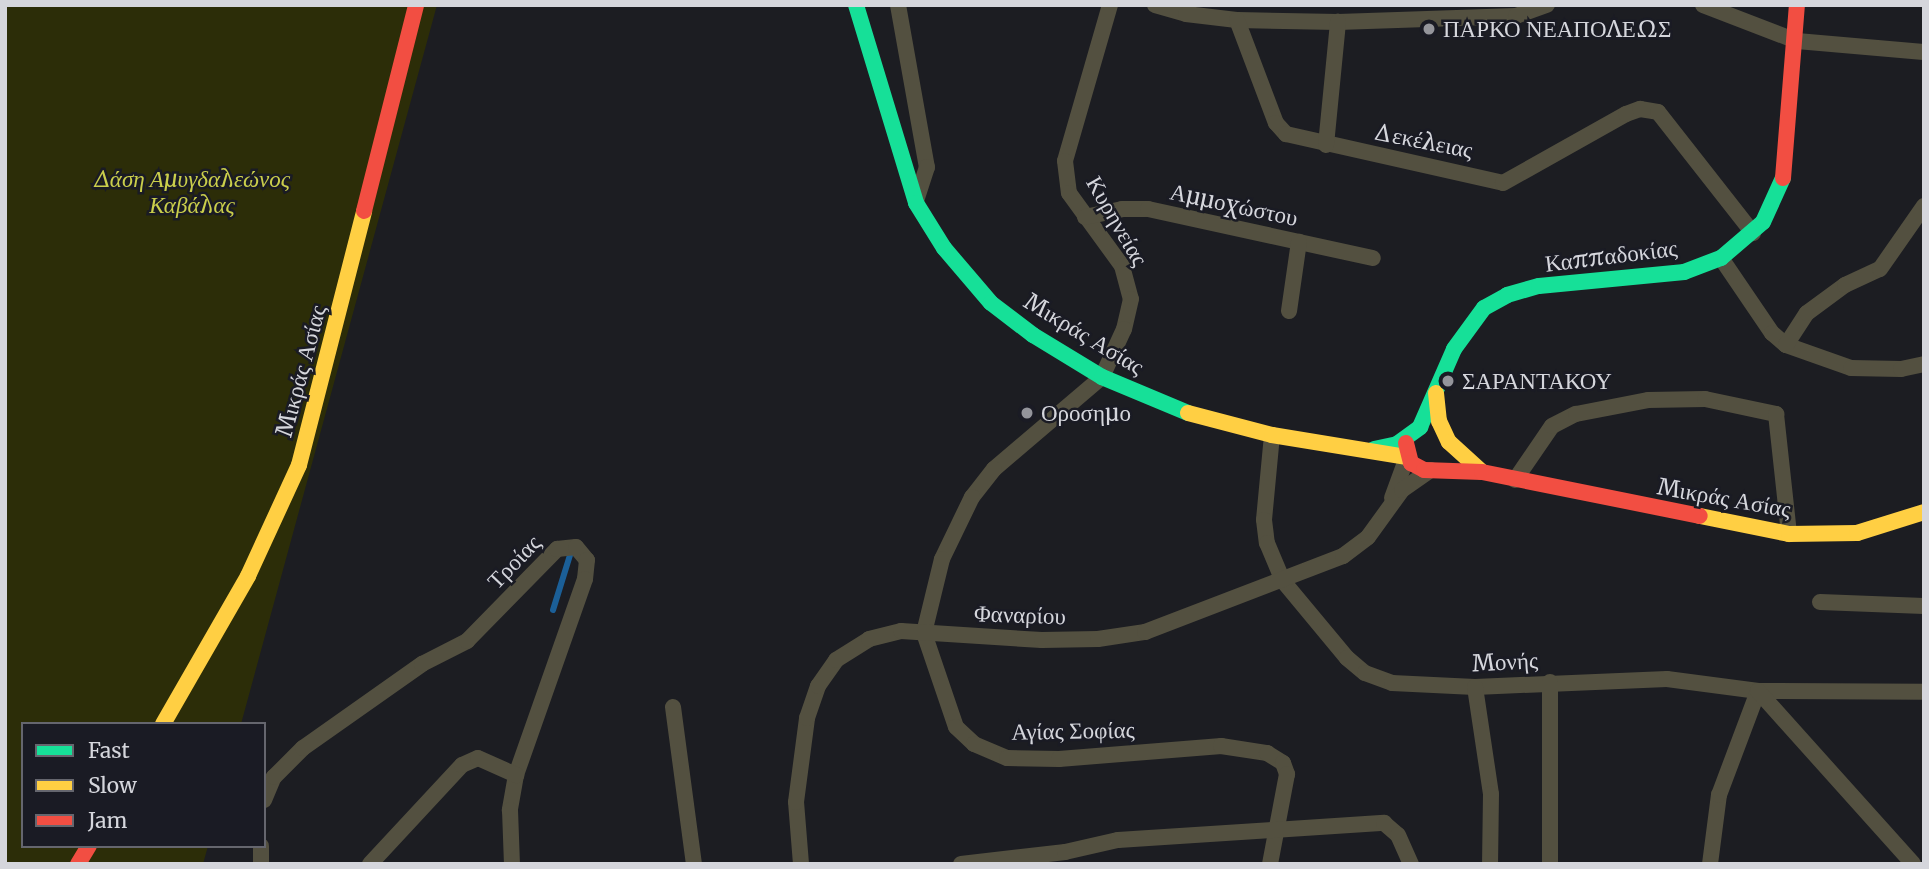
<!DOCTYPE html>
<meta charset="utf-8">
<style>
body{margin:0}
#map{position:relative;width:1929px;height:869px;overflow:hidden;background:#1c1d22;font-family:Merriweather,serif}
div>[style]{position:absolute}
.green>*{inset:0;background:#2c2d08}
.stream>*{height:6px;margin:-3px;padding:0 3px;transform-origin:3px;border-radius:3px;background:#1b5f97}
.street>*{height:16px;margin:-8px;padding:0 8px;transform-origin:8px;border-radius:8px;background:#535040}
.fast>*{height:16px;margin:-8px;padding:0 8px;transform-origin:8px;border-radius:8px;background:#16e098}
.slow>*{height:16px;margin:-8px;padding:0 8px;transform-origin:8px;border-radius:8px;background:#ffcf43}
.jam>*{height:16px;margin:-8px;padding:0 8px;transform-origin:8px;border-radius:8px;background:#f24e42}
.dots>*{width:19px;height:19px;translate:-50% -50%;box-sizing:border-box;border:4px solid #1a1b24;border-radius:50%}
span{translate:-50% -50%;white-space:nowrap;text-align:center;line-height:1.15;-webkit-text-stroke:5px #1a1b24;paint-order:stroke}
.poi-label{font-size:23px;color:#d5d6dc}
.left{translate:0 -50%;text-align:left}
.street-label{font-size:23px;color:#d5d6dc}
.park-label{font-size:23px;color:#cace4b;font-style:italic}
.frame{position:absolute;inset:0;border:7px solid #d5d6dc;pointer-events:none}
.legend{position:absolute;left:21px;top:722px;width:245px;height:126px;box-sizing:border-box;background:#1a1b24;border:2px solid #65666e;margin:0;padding:9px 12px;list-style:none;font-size:21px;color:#d5d6dc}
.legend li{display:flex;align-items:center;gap:14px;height:35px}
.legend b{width:35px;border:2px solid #65666e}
</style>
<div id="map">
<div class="green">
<div style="clip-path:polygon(5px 5px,437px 5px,241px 724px,23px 724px,23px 846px,208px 846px,203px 864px,5px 864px)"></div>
</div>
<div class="stream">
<div style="left:553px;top:610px;width:58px;rotate:-72.8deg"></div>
</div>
<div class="street">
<div style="left:898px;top:5px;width:165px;rotate:79.9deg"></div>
<div style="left:927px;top:167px;width:36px;rotate:108deg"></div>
<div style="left:1110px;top:5px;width:162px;rotate:106.1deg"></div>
<div style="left:1065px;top:161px;width:32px;rotate:83deg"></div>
<div style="left:1069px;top:193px;width:90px;rotate:54deg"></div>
<div style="left:1122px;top:266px;width:34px;rotate:75deg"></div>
<div style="left:1131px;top:299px;width:31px;rotate:103deg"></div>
<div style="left:1124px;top:329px;width:53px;rotate:114.6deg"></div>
<div style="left:1102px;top:377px;width:142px;rotate:139.6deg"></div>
<div style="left:994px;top:469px;width:36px;rotate:128deg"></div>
<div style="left:972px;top:497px;width:69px;rotate:115.8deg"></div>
<div style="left:942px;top:559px;width:76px;rotate:103.7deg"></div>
<div style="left:924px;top:633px;width:99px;rotate:71.2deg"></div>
<div style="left:956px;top:727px;width:25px;rotate:43deg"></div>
<div style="left:974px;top:744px;width:36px;rotate:23deg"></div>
<div style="left:1007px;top:758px;width:52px;rotate:1.1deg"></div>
<div style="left:1059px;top:759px;width:163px;rotate:-4.6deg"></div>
<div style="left:1221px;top:746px;width:47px;rotate:8.7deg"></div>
<div style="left:1267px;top:753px;width:19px;rotate:32deg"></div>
<div style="left:1283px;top:763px;width:12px;rotate:70deg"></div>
<div style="left:1287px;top:774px;width:92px;rotate:100.7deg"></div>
<div style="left:1155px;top:5px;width:32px;rotate:16deg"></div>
<div style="left:1186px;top:14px;width:51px;rotate:6.7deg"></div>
<div style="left:1237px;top:20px;width:101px;rotate:1.1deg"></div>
<div style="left:1338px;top:22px;width:178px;rotate:-1.9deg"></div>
<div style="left:1516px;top:16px;width:33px;rotate:-20deg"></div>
<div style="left:1703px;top:5px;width:101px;rotate:21deg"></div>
<div style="left:1797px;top:41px;width:127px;rotate:5deg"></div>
<div style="left:1237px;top:20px;width:110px;rotate:69.3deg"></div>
<div style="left:1276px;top:123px;width:15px;rotate:48deg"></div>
<div style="left:1286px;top:134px;width:222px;rotate:12.7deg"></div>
<div style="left:1503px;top:183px;width:141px;rotate:-29.3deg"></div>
<div style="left:1626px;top:114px;width:15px;rotate:-20deg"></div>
<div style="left:1640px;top:109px;width:18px;rotate:9deg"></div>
<div style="left:1658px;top:112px;width:154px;rotate:51.9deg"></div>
<div style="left:1326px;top:145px;width:124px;rotate:-84.4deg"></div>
<div style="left:1085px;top:217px;width:38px;rotate:-12deg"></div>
<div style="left:1122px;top:209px;width:26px"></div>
<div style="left:1148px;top:209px;width:230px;rotate:12.3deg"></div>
<div style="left:1721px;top:258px;width:91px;rotate:55.8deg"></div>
<div style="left:1772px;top:333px;width:18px;rotate:41deg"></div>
<div style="left:1786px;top:345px;width:69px;rotate:19.5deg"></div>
<div style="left:1851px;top:368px;width:50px;rotate:1.1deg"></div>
<div style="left:1901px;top:369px;width:24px;rotate:-12deg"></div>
<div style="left:1289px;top:311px;width:70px;rotate:-81.8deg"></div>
<div style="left:1786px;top:345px;width:38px;rotate:-57deg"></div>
<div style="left:1807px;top:313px;width:47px;rotate:-36.4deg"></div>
<div style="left:1845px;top:285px;width:38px;rotate:-25deg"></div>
<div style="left:1880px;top:269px;width:77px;rotate:-55.1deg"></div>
<div style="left:1272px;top:435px;width:85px;rotate:95.4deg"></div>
<div style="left:1264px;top:520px;width:23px;rotate:83deg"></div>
<div style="left:1267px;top:543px;width:41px;rotate:67.2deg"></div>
<div style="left:1283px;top:581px;width:100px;rotate:50.3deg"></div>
<div style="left:1347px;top:658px;width:23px;rotate:40deg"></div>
<div style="left:1365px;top:673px;width:29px;rotate:20deg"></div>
<div style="left:1392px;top:683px;width:83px;rotate:2.8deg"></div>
<div style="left:1475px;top:687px;width:192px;rotate:-2.4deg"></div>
<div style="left:1667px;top:679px;width:92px;rotate:7.5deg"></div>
<div style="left:1758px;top:691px;width:166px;rotate:0.3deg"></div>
<div style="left:1515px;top:480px;width:65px;rotate:-55.6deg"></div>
<div style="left:1552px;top:426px;width:27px;rotate:-27deg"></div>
<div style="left:1576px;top:414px;width:73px;rotate:-11deg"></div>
<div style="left:1648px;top:400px;width:57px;rotate:-1deg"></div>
<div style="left:1705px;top:399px;width:73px;rotate:11.9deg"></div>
<div style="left:1776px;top:414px;width:121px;rotate:83.8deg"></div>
<div style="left:1392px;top:498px;width:44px;rotate:-69.9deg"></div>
<div style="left:1820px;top:602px;width:104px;rotate:2.2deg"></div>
<div style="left:1550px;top:682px;width:182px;rotate:90deg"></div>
<div style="left:1475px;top:687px;width:108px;rotate:81.5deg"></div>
<div style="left:1491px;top:794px;width:70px;rotate:90.8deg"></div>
<div style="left:673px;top:707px;width:158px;rotate:82.4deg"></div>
<div style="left:264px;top:800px;width:25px;rotate:-67deg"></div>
<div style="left:274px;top:777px;width:41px;rotate:-45deg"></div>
<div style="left:303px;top:748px;width:146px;rotate:-35.2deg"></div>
<div style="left:422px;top:664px;width:51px;rotate:-27.1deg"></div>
<div style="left:467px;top:641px;width:129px;rotate:-45.6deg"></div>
<div style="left:557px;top:549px;width:19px;rotate:-6deg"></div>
<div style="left:576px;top:547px;width:17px;rotate:50deg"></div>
<div style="left:587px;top:560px;width:19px;rotate:96deg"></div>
<div style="left:585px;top:579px;width:208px;rotate:109.4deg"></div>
<div style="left:516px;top:775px;width:36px;rotate:100deg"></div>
<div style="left:510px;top:810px;width:54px;rotate:87.9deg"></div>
<div style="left:261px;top:864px;width:18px;rotate:-90deg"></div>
<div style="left:370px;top:864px;width:135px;rotate:-47.1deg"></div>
<div style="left:462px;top:765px;width:17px;rotate:-24deg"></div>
<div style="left:478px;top:758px;width:42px;rotate:24.1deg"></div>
<div style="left:801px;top:864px;width:62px;rotate:-94.6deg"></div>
<div style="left:796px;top:802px;width:85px;rotate:-82.5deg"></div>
<div style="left:807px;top:718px;width:34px;rotate:-71deg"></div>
<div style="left:818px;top:686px;width:32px;rotate:-55deg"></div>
<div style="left:836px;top:660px;width:39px;rotate:-32deg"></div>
<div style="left:869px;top:639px;width:33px;rotate:-14deg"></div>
<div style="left:901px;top:631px;width:141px;rotate:3.7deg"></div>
<div style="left:1042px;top:640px;width:56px;rotate:-1deg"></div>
<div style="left:1098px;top:639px;width:48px;rotate:-8.5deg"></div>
<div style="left:1145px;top:632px;width:212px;rotate:-21deg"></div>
<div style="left:1343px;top:556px;width:31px;rotate:-37deg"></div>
<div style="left:1368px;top:537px;width:58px;rotate:-54.1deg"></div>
<div style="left:1402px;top:490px;width:35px;rotate:-35deg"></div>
<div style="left:961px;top:864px;width:105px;rotate:-6.6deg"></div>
<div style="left:1065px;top:852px;width:54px;rotate:-12.8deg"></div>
<div style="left:1118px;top:840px;width:267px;rotate:-3.7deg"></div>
<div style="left:1384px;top:823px;width:18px;rotate:41deg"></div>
<div style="left:1398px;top:835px;width:32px;rotate:66deg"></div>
<div style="left:1710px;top:864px;width:70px;rotate:-82.6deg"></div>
<div style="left:1719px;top:795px;width:111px;rotate:-69.4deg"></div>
<div style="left:1758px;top:691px;width:232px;rotate:48.1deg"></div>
</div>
<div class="fast">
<div style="left:856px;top:5px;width:207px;rotate:73.1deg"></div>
<div style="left:916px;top:203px;width:53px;rotate:58.1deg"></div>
<div style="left:944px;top:248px;width:72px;rotate:49.5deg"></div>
<div style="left:991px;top:303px;width:53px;rotate:37.3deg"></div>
<div style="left:1033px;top:335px;width:81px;rotate:31.3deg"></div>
<div style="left:1102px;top:377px;width:93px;rotate:22.7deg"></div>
<div style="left:1374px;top:449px;width:24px;rotate:-12deg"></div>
<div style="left:1397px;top:444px;width:29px;rotate:-36deg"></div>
<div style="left:1420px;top:427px;width:85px;rotate:-66.4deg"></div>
<div style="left:1454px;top:349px;width:51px;rotate:-53.8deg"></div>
<div style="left:1484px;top:308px;width:26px;rotate:-29deg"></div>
<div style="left:1507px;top:295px;width:33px;rotate:-16deg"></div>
<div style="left:1539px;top:286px;width:146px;rotate:-5.5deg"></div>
<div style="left:1684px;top:272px;width:40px;rotate:-21deg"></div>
<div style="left:1721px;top:258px;width:55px;rotate:-40.6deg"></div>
<div style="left:1763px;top:222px;width:48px;rotate:-65.6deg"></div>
</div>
<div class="slow">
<div style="left:1436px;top:393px;width:28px;rotate:84deg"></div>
<div style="left:1439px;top:421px;width:23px;rotate:65deg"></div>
<div style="left:1449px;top:442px;width:43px;rotate:42.2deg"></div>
<div style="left:1188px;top:413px;width:87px;rotate:14.7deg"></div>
<div style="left:1272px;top:435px;width:137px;rotate:9.3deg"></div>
<div style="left:1700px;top:516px;width:91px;rotate:11.4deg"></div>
<div style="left:1789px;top:534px;width:68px;rotate:-0.8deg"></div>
<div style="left:1857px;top:533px;width:70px;rotate:-17.4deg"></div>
<div style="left:163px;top:724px;width:171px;rotate:-60.1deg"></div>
<div style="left:248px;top:576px;width:122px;rotate:-65.3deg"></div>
<div style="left:299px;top:465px;width:262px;rotate:-75.6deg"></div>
</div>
<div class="jam">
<div style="left:1783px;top:178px;width:174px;rotate:-85.4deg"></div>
<div style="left:364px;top:211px;width:212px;rotate:-75.8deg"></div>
<div style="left:1406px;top:443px;width:21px;rotate:76deg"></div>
<div style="left:1411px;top:463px;width:15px;rotate:28deg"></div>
<div style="left:1424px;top:470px;width:58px;rotate:2deg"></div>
<div style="left:1482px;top:472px;width:222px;rotate:11.4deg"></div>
<div style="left:78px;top:864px;width:21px;rotate:-59deg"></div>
</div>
<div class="dots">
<div style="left:1429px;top:29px;background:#94959b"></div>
<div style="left:1448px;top:381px;background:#94959b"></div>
<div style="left:1027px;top:413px;background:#94959b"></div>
</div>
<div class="poi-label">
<span class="left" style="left:1443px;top:29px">ΠΑΡΚΟ ΝΕΑΠΟΛΕΩΣ</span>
<span class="left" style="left:1462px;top:381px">ΣΑΡΑΝΤΑΚΟΥ</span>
<span class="left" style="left:1041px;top:413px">Οροσημο</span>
</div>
<div class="street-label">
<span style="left:1423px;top:141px;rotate:11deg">Δεκέλειας</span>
<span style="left:1234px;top:205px;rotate:12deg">Αμμοχώστου</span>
<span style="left:1117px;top:221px;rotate:60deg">Κυρηνείας</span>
<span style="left:1611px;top:256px;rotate:-7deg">Καππαδοκίας</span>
<span style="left:1084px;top:334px;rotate:31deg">Μικράς Ασίας</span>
<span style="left:301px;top:371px;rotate:-75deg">Μικράς Ασίας</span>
<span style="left:1724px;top:498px;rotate:10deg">Μικράς Ασίας</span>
<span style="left:514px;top:562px;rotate:-46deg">Τροίας</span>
<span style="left:1020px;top:615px;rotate:2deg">Φαναρίου</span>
<span style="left:1505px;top:662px;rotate:-3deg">Μονής</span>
<span style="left:1073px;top:731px;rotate:-1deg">Αγίας Σοφίας</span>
</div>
<div class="park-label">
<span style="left:192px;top:192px">Δάση Αμυγδαλεώνος<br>Καβάλας</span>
</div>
<div class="frame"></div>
<ul class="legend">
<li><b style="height:9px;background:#16e098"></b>Fast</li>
<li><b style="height:9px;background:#ffcf43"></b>Slow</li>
<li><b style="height:9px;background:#f24e42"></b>Jam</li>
</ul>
</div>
